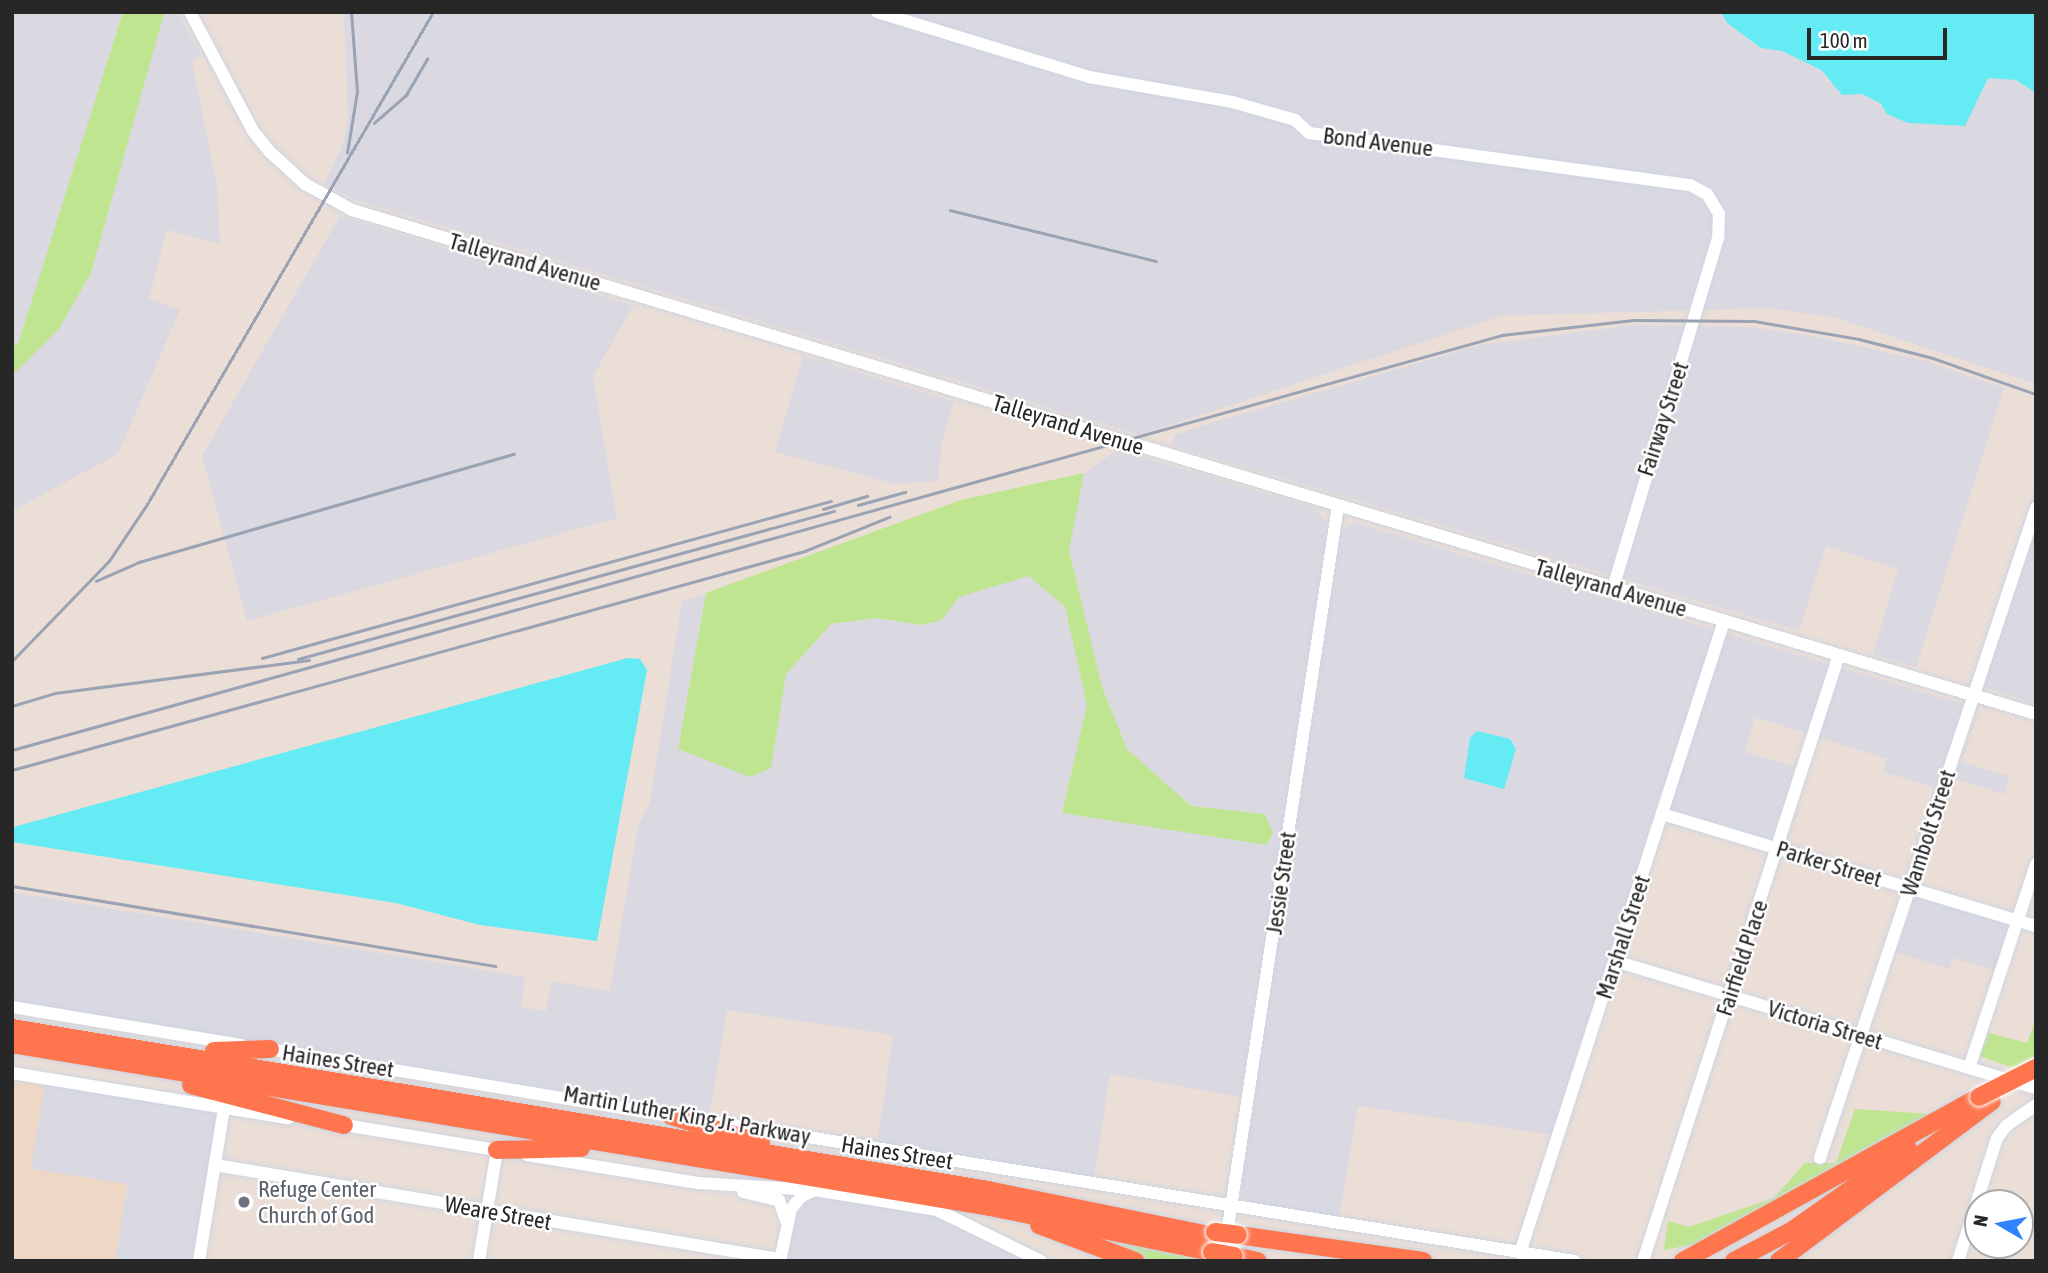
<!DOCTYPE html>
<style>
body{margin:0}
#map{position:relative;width:2048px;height:1273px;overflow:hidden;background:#ebded7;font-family:"Asap Condensed",sans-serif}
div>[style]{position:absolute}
.industrial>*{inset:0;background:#dad9e2}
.education>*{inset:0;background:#eed8c5}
.green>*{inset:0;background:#bfe590}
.water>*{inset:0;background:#64ebf4}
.roads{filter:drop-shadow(0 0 2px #cdd5e1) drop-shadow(0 0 2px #cdd5e1)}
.minor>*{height:12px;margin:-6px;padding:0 6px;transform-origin:6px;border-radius:6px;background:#fff}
.highway>*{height:18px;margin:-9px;padding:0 9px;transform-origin:9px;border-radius:9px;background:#ff764e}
.rail>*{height:2.5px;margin:-1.25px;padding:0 1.25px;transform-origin:1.25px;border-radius:1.25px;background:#9aa3b3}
.bridges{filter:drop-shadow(0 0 2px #fff) drop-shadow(0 0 2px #fff)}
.highway-bridge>*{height:18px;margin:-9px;padding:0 9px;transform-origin:9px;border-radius:9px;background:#ff764e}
.dots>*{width:19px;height:19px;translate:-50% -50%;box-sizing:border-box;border:4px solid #fff;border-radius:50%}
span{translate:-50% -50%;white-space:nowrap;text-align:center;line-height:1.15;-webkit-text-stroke:5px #fff;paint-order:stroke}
.street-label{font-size:23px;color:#272727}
.worship-label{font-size:23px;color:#5b616d}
.left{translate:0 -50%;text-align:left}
.frame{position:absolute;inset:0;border:14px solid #272727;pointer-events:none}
.north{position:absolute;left:1964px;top:1189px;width:70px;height:70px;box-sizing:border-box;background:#fff;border:2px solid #a9a9a9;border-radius:50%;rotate:280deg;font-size:19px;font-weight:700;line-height:28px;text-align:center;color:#272727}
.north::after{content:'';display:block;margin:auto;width:24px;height:32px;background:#3082ff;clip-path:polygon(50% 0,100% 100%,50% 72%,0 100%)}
.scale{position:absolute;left:1807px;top:28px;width:140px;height:32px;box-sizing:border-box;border:4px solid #272727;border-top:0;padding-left:9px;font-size:21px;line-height:24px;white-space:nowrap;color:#272727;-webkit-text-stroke:5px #fff;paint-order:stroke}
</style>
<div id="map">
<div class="industrial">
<div style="clip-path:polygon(12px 12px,123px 12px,18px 344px,12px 346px)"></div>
<div style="clip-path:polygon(164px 12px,178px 12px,201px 56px,192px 61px,217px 186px,220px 244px,167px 230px,149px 298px,180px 310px,118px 454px,12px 511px,12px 376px,59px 329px,91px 273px)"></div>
<div style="clip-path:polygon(344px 12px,1721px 12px,1727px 23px,1761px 48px,1782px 51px,1821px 71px,1827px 82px,1862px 94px,1908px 123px,1964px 126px,1988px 77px,2016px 80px,2036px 93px,2036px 384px,1836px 318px,1770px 308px,1501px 316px,1141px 435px,353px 199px,324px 184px,342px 146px,348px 119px)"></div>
<div style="clip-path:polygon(340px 216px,633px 306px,593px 376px,617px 518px,247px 621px,202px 456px)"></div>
<div style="clip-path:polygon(1633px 325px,1751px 327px,1813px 336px,1926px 361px,2004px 388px,1916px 667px,1873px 654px,1898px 569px,1826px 546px,1799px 631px,1172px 445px,1175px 435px,1208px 424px,1479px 345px)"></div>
<div style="clip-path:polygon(803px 356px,954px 402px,942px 441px,938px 481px,895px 484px,775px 452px)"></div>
<div style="clip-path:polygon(1117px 450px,1317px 509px,1330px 527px,1241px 1097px,1110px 1074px,1094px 1179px,877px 1145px,893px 1035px,727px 1010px,709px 1118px,12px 1002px,12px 892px,525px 977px,521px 1007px,546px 1011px,551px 981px,610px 991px,638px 826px,650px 802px,682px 601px,706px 593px,678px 749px,771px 767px,786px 674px,831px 624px,877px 618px,922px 625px,959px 597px,1029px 576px,1065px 607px,1087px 705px,1062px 813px,1264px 814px,1191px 806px,1127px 749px,1102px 687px,1069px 549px,1084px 473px)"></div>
<div style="clip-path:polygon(2036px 484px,2036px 703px,1971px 683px)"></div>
<div style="clip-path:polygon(1353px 522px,1966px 705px,1948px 758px,2009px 776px,2004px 794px,1942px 775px,1937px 788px,1883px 772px,1887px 759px,1755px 717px,1745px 752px,1796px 767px,1772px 841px,1657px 807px,1552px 1135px,1358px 1106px,1339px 1219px,1253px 1205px,1244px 1198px,1241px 1182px,1341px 530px)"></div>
<div style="clip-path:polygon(1908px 882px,2016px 914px,1996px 971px,1953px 958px,1949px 969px,1885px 949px)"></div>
<div style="clip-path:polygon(45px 1081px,218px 1109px,193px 1261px,115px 1261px,127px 1184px,30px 1170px)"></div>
<div style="clip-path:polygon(809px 1195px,940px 1215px,1032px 1261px,786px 1261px,792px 1217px)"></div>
</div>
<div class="education">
<div style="clip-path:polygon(12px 1076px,45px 1081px,31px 1169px,127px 1184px,115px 1261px,12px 1261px)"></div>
</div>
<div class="green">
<div style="clip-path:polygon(123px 12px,164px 14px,91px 273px,59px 329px,12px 376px,12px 346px,18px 344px)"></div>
<div style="clip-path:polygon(1084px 473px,1069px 550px,1102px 687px,1127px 749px,1191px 806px,1265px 814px,1273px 834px,1266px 845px,1062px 813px,1087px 705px,1065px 607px,1029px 576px,959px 597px,942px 620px,922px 625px,877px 618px,831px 624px,786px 674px,771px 768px,750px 777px,678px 749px,706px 593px,961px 500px)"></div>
<div style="clip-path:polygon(2036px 1018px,2036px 1055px,2014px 1068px,1979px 1056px,1989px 1033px,2027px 1043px)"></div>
<div style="clip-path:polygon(1855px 1109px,1930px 1114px,1773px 1206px,1695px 1244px,1664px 1250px,1668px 1221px,1689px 1227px,1774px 1198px,1805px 1163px,1836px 1163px)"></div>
<div style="clip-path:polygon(1073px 1230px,1210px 1261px,1150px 1261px)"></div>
</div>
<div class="water">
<div style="clip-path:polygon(1721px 12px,2036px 12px,2036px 93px,2016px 80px,1988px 78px,1965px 126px,1908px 123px,1887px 114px,1881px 104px,1862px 94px,1842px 95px,1821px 70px,1782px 51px,1761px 48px,1727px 23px)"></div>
<div style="clip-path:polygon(628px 658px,640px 659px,647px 670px,597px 941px,480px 925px,396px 903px,12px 842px,12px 829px,17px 826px)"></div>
<div style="clip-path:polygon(1477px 731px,1510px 739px,1516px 749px,1504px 789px,1464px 778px,1470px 738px)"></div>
</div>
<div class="roads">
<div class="minor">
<div style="left:190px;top:12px;width:135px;rotate:62.1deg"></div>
<div style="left:253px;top:131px;width:27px;rotate:51deg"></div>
<div style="left:270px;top:152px;width:47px;rotate:42.4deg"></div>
<div style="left:305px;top:184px;width:54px;rotate:29deg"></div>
<div style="left:352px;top:210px;width:1758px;rotate:16.66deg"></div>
<div style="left:877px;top:12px;width:222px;rotate:17deg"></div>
<div style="left:1089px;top:77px;width:145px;rotate:9.9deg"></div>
<div style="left:1232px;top:102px;width:66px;rotate:15.9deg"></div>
<div style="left:1295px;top:120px;width:19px;rotate:43deg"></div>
<div style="left:1309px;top:133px;width:385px;rotate:7.8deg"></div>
<div style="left:1690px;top:185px;width:19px;rotate:28deg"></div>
<div style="left:1707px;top:194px;width:23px;rotate:59deg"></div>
<div style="left:1719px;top:214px;width:24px;rotate:92deg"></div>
<div style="left:1718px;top:238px;width:366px;rotate:106.7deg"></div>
<div style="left:1662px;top:814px;width:390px;rotate:16.7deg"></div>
<div style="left:1615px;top:961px;width:440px;rotate:16.8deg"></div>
<div style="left:12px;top:1007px;width:232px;rotate:9.4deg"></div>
<div style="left:263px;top:1048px;width:419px;rotate:9.5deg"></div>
<div style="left:1969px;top:1068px;width:215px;rotate:-71.8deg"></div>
<div style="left:12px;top:1073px;width:280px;rotate:9.3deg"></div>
<div style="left:715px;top:1122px;width:871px;rotate:9.18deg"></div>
<div style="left:338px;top:1124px;width:167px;rotate:9.3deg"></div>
<div style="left:527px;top:1155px;width:173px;rotate:9.3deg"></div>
<div style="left:698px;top:1183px;width:117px;rotate:3.4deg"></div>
<div style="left:815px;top:1190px;width:124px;rotate:9.3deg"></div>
<div style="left:937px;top:1210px;width:116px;rotate:26.1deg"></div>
<div style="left:1820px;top:1158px;width:685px;rotate:-71.62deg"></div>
<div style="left:215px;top:1165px;width:573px;rotate:9.45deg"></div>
<div style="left:743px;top:1192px;width:37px;rotate:13deg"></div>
<div style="left:779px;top:1200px;width:21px;rotate:71deg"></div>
<div style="left:1520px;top:1253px;width:664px;rotate:-72.11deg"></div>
<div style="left:1223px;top:1260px;width:763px;rotate:-81.33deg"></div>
<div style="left:199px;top:1261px;width:155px;rotate:-80.7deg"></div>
<div style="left:479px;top:1261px;width:112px;rotate:-80.8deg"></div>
<div style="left:780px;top:1261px;width:53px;rotate:-78.1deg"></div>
<div style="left:791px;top:1209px;width:17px;rotate:-50deg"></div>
<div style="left:802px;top:1196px;width:14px;rotate:-25deg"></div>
<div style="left:1643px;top:1261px;width:637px;rotate:-72.08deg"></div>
<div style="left:1958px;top:1261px;width:129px;rotate:-72.4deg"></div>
<div style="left:1997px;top:1138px;width:15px;rotate:-53deg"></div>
<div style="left:2006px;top:1126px;width:37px;rotate:-35deg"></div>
</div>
<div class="highway">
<div style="left:12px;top:1028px;width:989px;rotate:9.42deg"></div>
<div style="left:988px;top:1190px;width:232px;rotate:11.5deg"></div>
<div style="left:12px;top:1044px;width:991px;rotate:9.46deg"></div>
<div style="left:990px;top:1207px;width:227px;rotate:11.5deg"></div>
<div style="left:214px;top:1051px;width:56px;rotate:-2deg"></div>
<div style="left:191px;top:1085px;width:158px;rotate:14.7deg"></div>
<div style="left:671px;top:1116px;width:94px;rotate:16.7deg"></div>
<div style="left:497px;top:1150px;width:84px;rotate:-1.4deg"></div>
<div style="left:1039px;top:1225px;width:103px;rotate:20.6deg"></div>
<div style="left:1238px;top:1235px;width:187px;rotate:8deg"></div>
<div style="left:1234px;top:1256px;width:24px;rotate:12deg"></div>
<div style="left:1683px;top:1261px;width:338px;rotate:-29deg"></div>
<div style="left:1734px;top:1261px;width:64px;rotate:-27.8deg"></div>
<div style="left:1791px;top:1231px;width:143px;rotate:-35deg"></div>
<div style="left:1779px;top:1261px;width:266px;rotate:-36.9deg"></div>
</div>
</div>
<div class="rail">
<div style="left:374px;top:123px;width:43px;rotate:-41.2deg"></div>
<div style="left:406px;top:95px;width:42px;rotate:-59.7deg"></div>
<div style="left:347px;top:153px;width:62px;rotate:-80.7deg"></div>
<div style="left:357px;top:92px;width:80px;rotate:-94.3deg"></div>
<div style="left:950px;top:210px;width:212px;rotate:13.9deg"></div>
<div style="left:858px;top:505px;width:49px;rotate:-15.5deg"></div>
<div style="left:823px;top:509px;width:46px;rotate:-16.5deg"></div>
<div style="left:96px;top:581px;width:47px;rotate:-23.8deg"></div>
<div style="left:139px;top:562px;width:390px;rotate:-16.1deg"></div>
<div style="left:262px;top:658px;width:590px;rotate:-15.43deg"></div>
<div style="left:298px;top:659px;width:556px;rotate:-15.44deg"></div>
<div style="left:12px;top:661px;width:139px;rotate:-45.9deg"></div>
<div style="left:109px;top:561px;width:66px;rotate:-56.1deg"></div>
<div style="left:146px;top:506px;width:571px;rotate:-59.84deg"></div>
<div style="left:12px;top:706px;width:45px;rotate:-16.8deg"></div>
<div style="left:55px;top:693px;width:256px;rotate:-7.4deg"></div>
<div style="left:12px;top:750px;width:1547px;rotate:-15.56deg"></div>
<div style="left:1502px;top:335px;width:132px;rotate:-6.5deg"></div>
<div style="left:1633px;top:320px;width:121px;rotate:0.5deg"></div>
<div style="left:1754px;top:321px;width:107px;rotate:9.7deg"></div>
<div style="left:1859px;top:339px;width:76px;rotate:14.4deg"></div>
<div style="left:1933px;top:358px;width:109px;rotate:19.3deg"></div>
<div style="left:12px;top:770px;width:823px;rotate:-15.44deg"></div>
<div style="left:805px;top:551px;width:91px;rotate:-22deg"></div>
<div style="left:12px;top:886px;width:490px;rotate:9.4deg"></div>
</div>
<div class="bridges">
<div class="highway-bridge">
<div style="left:1979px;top:1097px;width:64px;rotate:-27deg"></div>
<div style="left:1215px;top:1232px;width:23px;rotate:7deg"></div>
<div style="left:1212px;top:1252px;width:22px;rotate:10deg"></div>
</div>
</div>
<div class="dots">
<div style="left:244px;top:1202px;background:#6b7280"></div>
</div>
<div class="street-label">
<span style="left:1378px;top:142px;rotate:7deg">Bond Avenue</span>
<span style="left:525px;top:262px;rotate:16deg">Talleyrand Avenue</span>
<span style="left:1663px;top:419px;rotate:-72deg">Fairway Street</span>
<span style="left:1068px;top:425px;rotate:17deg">Talleyrand Avenue</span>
<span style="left:1611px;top:588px;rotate:16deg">Talleyrand Avenue</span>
<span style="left:1928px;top:833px;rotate:-72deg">Wambolt Street</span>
<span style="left:1829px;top:864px;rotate:17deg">Parker Street</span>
<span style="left:1281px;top:883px;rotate:-82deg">Jessie Street</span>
<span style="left:1623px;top:937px;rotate:-72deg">Marshall Street</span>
<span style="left:1742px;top:958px;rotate:-72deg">Fairfield Place</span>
<span style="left:1825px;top:1025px;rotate:17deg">Victoria Street</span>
<span style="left:338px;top:1061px;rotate:9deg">Haines Street</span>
<span style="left:687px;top:1115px;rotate:10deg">Martin Luther King Jr. Parkway</span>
<span style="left:897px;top:1153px;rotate:9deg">Haines Street</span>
<span style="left:498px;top:1213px;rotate:10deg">Weare Street</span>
</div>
<div class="worship-label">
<span class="left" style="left:258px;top:1202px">Refuge Center<br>Church of God</span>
</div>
<div class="frame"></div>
<div class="north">N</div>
<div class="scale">100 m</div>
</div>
